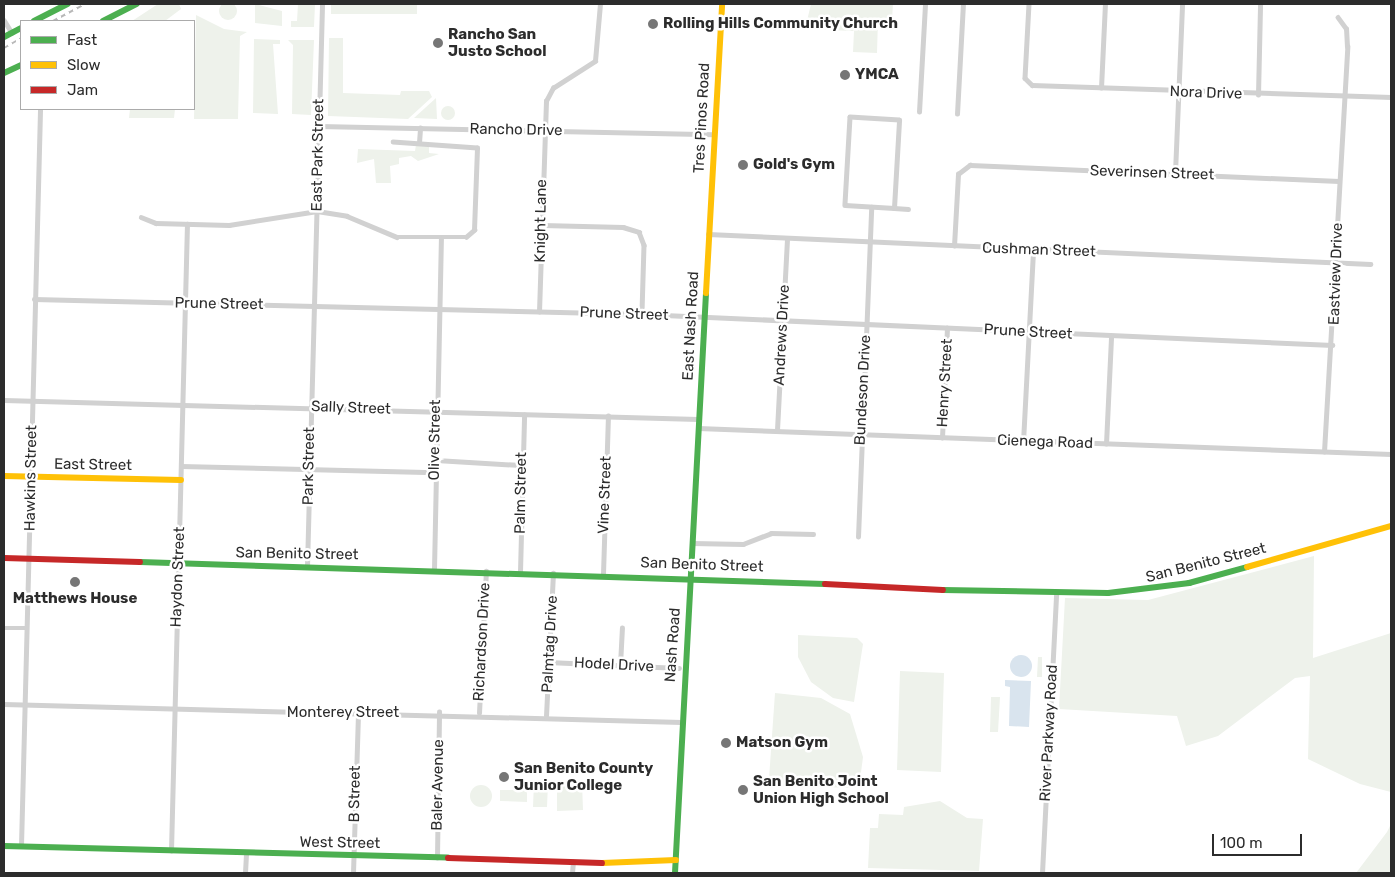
<!DOCTYPE html>
<style>
body{margin:0}
#map{position:relative;width:1395px;height:877px;overflow:hidden;background:#fff;font-family:Rubik,sans-serif}
div>[style]{position:absolute}
.green>*{inset:0;background:#eef2eb}
.round{border-radius:50%}
.water>*{inset:0;background:#d9e4ee}
.street>*{height:4.5px;margin:-2.25px;padding:0 2.25px;transform-origin:2.25px;border-radius:2.25px;background:#d1d1d1}
.fast>*{height:6px;margin:-3px;padding:0 3px;transform-origin:3px;border-radius:3px;background:#4caf50}
.slow>*{height:6px;margin:-3px;padding:0 3px;transform-origin:3px;border-radius:3px;background:#ffc107}
.jam>*{height:6px;margin:-3px;padding:0 3px;transform-origin:3px;border-radius:3px;background:#c62828}
.rail>*{height:2px;margin-top:-1px;transform-origin:0;background:repeating-linear-gradient(90deg,#b8b8b8 0 5px,transparent 0 9px)}
.dots>*{width:14px;height:14px;translate:-50% -50%;box-sizing:border-box;border:2px solid #fff;border-radius:50%}
span{translate:-50% -50%;white-space:nowrap;text-align:center;line-height:1.15;-webkit-text-stroke:5px #fff;paint-order:stroke}
.poi-label{font-size:15px;color:#2c2c2c;font-weight:700}
.left{translate:0 -50%;text-align:left}
.street-label{font-size:15px;color:#2c2c2c}
.frame{position:absolute;inset:0;border:5px solid #2c2c2c;pointer-events:none}
.legend{position:absolute;left:20px;top:20px;width:175px;height:90px;box-sizing:border-box;background:#fff;border:1px solid #ababab;margin:0;padding:6px 9px;list-style:none;font-size:15px;color:#2c2c2c}
.legend li{display:flex;align-items:center;gap:10px;height:25px}
.legend b{width:25px;border:1px solid #ababab}
.scale{position:absolute;left:1212px;top:834px;width:90px;height:22px;box-sizing:border-box;border:2px solid #2c2c2c;border-top:0;padding-left:6px;font-size:15px;line-height:18px;white-space:nowrap;color:#2c2c2c;-webkit-text-stroke:4px #fff;paint-order:stroke}
</style>
<div id="map">
<div class="green">
<div class="round" style="left:219px;top:2px;width:18px;height:18px"></div>
<div style="clip-path:polygon(158px 4px,179px 4px,181px 9px,165px 21px,132px 21px)"></div>
<div style="clip-path:polygon(255px 4px,282px 11px,282px 26px,255px 23px)"></div>
<div style="clip-path:polygon(298px 4px,315px 4px,314px 27px,291px 27px,291px 21px,297px 21px)"></div>
<div style="clip-path:polygon(331px 4px,417px 4px,417px 14px,331px 14px)"></div>
<div style="clip-path:polygon(811px 4px,893px 4px,892px 19px,878px 19px,877px 53px,853px 52px,854px 31px,805px 29px)"></div>
<div style="clip-path:polygon(196px 15px,224px 29px,247px 32px,240px 36px,238px 119px,194px 119px)"></div>
<div style="clip-path:polygon(329px 38px,343px 38px,343px 93px,400px 95px,401px 91px,429px 91px,432px 97px,408px 119px,328px 116px)"></div>
<div style="clip-path:polygon(254px 39px,280px 40px,280px 44px,273px 44px,278px 114px,253px 113px)"></div>
<div style="clip-path:polygon(288px 40px,314px 40px,311px 115px,292px 114px,293px 45px)"></div>
<div style="clip-path:polygon(436px 98px,437px 119px,414px 118px)"></div>
<div class="round" style="left:441px;top:106px;width:14px;height:14px"></div>
<div style="clip-path:polygon(130px 109px,175px 109px,174px 118px,129px 118px)"></div>
<div style="clip-path:polygon(416px 145px,429px 146px,429px 153px,439px 154px,418px 161px,411px 156px,399px 158px,399px 164px,390px 166px,391px 183px,376px 183px,374px 159px,357px 163px,358px 149px,415px 151px)"></div>
<div style="clip-path:polygon(1314px 556px,1313px 658px,1391px 633px,1391px 792px,1360px 784px,1308px 759px,1310px 676px,1295px 678px,1218px 736px,1186px 746px,1177px 716px,1059px 709px,1065px 598px,1148px 600px)"></div>
<div style="clip-path:polygon(798px 635px,857px 638px,863px 644px,854px 702px,833px 698px,811px 682px,798px 657px)"></div>
<div style="clip-path:polygon(1038px 657px,1042px 657px,1042px 677px,1037px 677px)"></div>
<div style="clip-path:polygon(900px 671px,944px 673px,941px 772px,897px 770px)"></div>
<div style="clip-path:polygon(775px 693px,821px 698px,850px 714px,863px 757px,859px 788px,775px 786px,769px 779px)"></div>
<div style="clip-path:polygon(991px 697px,1000px 697px,998px 732px,990px 732px)"></div>
<div style="clip-path:polygon(534px 782px,548px 783px,547px 807px,533px 807px)"></div>
<div style="clip-path:polygon(557px 783px,582px 783px,583px 810px,557px 811px)"></div>
<div class="round" style="left:470px;top:785px;width:22px;height:22px"></div>
<div style="clip-path:polygon(500px 790px,527px 790px,527px 802px,500px 801px)"></div>
<div style="clip-path:polygon(940px 801px,967px 818px,983px 819px,979px 871px,868px 868px,870px 828px,878px 828px,879px 814px,903px 815px,904px 807px)"></div>
<div style="clip-path:polygon(1391px 824px,1391px 873px,1356px 873px,1387px 832px)"></div>
</div>
<div class="water">
<div class="round" style="left:1010px;top:655px;width:22px;height:22px"></div>
<div style="clip-path:polygon(1005px 680px,1031px 681px,1029px 727px,1009px 726px,1010px 687px,1005px 686px)"></div>
</div>
<div class="street">
<div style="left:1029px;top:4px;width:74px;rotate:93.1deg"></div>
<div style="left:1025px;top:78px;width:10px;rotate:45deg"></div>
<div style="left:1032px;top:85px;width:359px;rotate:1.9deg"></div>
<div style="left:4px;top:20px;width:15px;rotate:58deg"></div>
<div style="left:1101px;top:88px;width:84px;rotate:-87.3deg"></div>
<div style="left:1258px;top:95px;width:91px;rotate:-88.7deg"></div>
<div style="left:919px;top:112px;width:108px;rotate:-86.8deg"></div>
<div style="left:957px;top:114px;width:110px;rotate:-86.9deg"></div>
<div style="left:319px;top:126px;width:394px;rotate:1.2deg"></div>
<div style="left:419px;top:143px;width:15px;rotate:-86deg"></div>
<div style="left:1175px;top:173px;width:169px;rotate:-87.6deg"></div>
<div style="left:894px;top:208px;width:88px;rotate:-86.7deg"></div>
<div style="left:899px;top:120px;width:49px;rotate:-176.5deg"></div>
<div style="left:850px;top:117px;width:88px;rotate:93.3deg"></div>
<div style="left:845px;top:205px;width:49px;rotate:3.5deg"></div>
<div style="left:894px;top:208px;width:14px;rotate:4deg"></div>
<div style="left:141px;top:217px;width:16px;rotate:22deg"></div>
<div style="left:156px;top:223px;width:73px;rotate:1.6deg"></div>
<div style="left:229px;top:225px;width:89px;rotate:-9deg"></div>
<div style="left:317px;top:211px;width:30px;rotate:9deg"></div>
<div style="left:347px;top:216px;width:54px;rotate:22.8deg"></div>
<div style="left:397px;top:237px;width:69px"></div>
<div style="left:466px;top:237px;width:11px;rotate:-41deg"></div>
<div style="left:474px;top:230px;width:82px;rotate:-87.9deg"></div>
<div style="left:477px;top:148px;width:84px;rotate:-175.9deg"></div>
<div style="left:542px;top:225px;width:81px;rotate:1.4deg"></div>
<div style="left:623px;top:227px;width:17px;rotate:17deg"></div>
<div style="left:639px;top:232px;width:14px;rotate:69deg"></div>
<div style="left:644px;top:245px;width:69px;rotate:91.7deg"></div>
<div style="left:708px;top:234px;width:663px;rotate:2.59deg"></div>
<div style="left:954px;top:246px;width:72px;rotate:-86.8deg"></div>
<div style="left:958px;top:174px;width:15px;rotate:-37deg"></div>
<div style="left:970px;top:165px;width:369px;rotate:2.5deg"></div>
<div style="left:34px;top:299px;width:608px;rotate:1.41deg"></div>
<div style="left:642px;top:314px;width:691px;rotate:2.57deg"></div>
<div style="left:539px;top:312px;width:211px;rotate:-88.1deg"></div>
<div style="left:546px;top:101px;width:15px;rotate:-62deg"></div>
<div style="left:553px;top:88px;width:50px;rotate:-32.7deg"></div>
<div style="left:595px;top:61px;width:57px;rotate:-85deg"></div>
<div style="left:4px;top:400px;width:694px;rotate:1.57deg"></div>
<div style="left:698px;top:428px;width:693px;rotate:2.15deg"></div>
<div style="left:777px;top:430px;width:190px;rotate:-87deg"></div>
<div style="left:942px;top:438px;width:110px;rotate:-87.4deg"></div>
<div style="left:1023px;top:442px;width:192px;rotate:-87deg"></div>
<div style="left:1106px;top:444px;width:108px;rotate:-87.3deg"></div>
<div style="left:1324px;top:452px;width:406px;rotate:-86.7deg"></div>
<div style="left:1347px;top:47px;width:18px;rotate:-93deg"></div>
<div style="left:1346px;top:29px;width:14px;rotate:-126deg"></div>
<div style="left:436px;top:460px;width:85px;rotate:3.4deg"></div>
<div style="left:181px;top:466px;width:254px;rotate:1.4deg"></div>
<div style="left:858px;top:537px;width:330px;rotate:-87.7deg"></div>
<div style="left:692px;top:543px;width:51px;rotate:1.1deg"></div>
<div style="left:743px;top:544px;width:30px;rotate:-21deg"></div>
<div style="left:771px;top:533px;width:42px;rotate:1.4deg"></div>
<div style="left:307px;top:567px;width:563px;rotate:-88.47deg"></div>
<div style="left:434px;top:569px;width:330px;rotate:-88.8deg"></div>
<div style="left:520px;top:572px;width:157px;rotate:-88.5deg"></div>
<div style="left:603px;top:574px;width:158px;rotate:-88.2deg"></div>
<div style="left:4px;top:628px;width:23px"></div>
<div style="left:548px;top:662px;width:131px;rotate:2.6deg"></div>
<div style="left:620px;top:665px;width:37px;rotate:-87deg"></div>
<div style="left:4px;top:704px;width:677px;rotate:1.52deg"></div>
<div style="left:479px;top:713px;width:142px;rotate:-87.2deg"></div>
<div style="left:546px;top:716px;width:143px;rotate:-87.2deg"></div>
<div style="left:21px;top:846px;width:737px;rotate:-88.52deg"></div>
<div style="left:171px;top:851px;width:627px;rotate:-88.54deg"></div>
<div style="left:437px;top:858px;width:146px;rotate:-89.2deg"></div>
<div style="left:245px;top:873px;width:19px;rotate:-87deg"></div>
<div style="left:353px;top:873px;width:159px;rotate:-88.2deg"></div>
<div style="left:572px;top:873px;width:11px;rotate:-85deg"></div>
<div style="left:1042px;top:873px;width:281px;rotate:-87.1deg"></div>
</div>
<div class="fast">
<div style="left:34px;top:21px;width:38px;rotate:-27deg"></div>
<div style="left:103px;top:21px;width:38px;rotate:-27deg"></div>
<div style="left:4px;top:37px;width:19px;rotate:-28deg"></div>
<div style="left:4px;top:73px;width:19px;rotate:-25deg"></div>
<div style="left:140px;top:562px;width:685px;rotate:1.84deg"></div>
<div style="left:943px;top:590px;width:165px;rotate:1deg"></div>
<div style="left:1108px;top:593px;width:82px;rotate:-7deg"></div>
<div style="left:1189px;top:583px;width:60px;rotate:-15.4deg"></div>
<div style="left:4px;top:846px;width:444px;rotate:1.5deg"></div>
<div style="left:675px;top:873px;width:581px;rotate:-86.94deg"></div>
</div>
<div class="slow">
<div style="left:706px;top:293px;width:289px;rotate:-86.8deg"></div>
<div style="left:4px;top:476px;width:177px;rotate:1.3deg"></div>
<div style="left:1247px;top:567px;width:150px;rotate:-15.9deg"></div>
<div style="left:602px;top:863px;width:74px;rotate:-2.3deg"></div>
</div>
<div class="jam">
<div style="left:4px;top:558px;width:136px;rotate:1.7deg"></div>
<div style="left:825px;top:584px;width:118px;rotate:2.9deg"></div>
<div style="left:448px;top:858px;width:154px;rotate:1.9deg"></div>
</div>
<div class="rail">
<div style="left:53px;top:21px;width:36px;rotate:-28deg"></div>
<div style="left:4px;top:48px;width:20px;rotate:-30deg"></div>
</div>
<div class="dots">
<div style="left:653px;top:24px;background:#767676"></div>
<div style="left:438px;top:43px;background:#767676"></div>
<div style="left:845px;top:75px;background:#767676"></div>
<div style="left:743px;top:165px;background:#767676"></div>
<div style="left:75px;top:582px;background:#767676"></div>
<div style="left:726px;top:743px;background:#767676"></div>
<div style="left:504px;top:777px;background:#767676"></div>
<div style="left:743px;top:790px;background:#767676"></div>
</div>
<div class="poi-label">
<span class="left" style="left:663px;top:24px">Rolling Hills Community Church</span>
<span class="left" style="left:448px;top:43px">Rancho San<br>Justo School</span>
<span class="left" style="left:855px;top:75px">YMCA</span>
<span class="left" style="left:753px;top:165px">Gold's Gym</span>
<span style="left:75px;top:599px">Matthews House</span>
<span class="left" style="left:736px;top:743px">Matson Gym</span>
<span class="left" style="left:514px;top:777px">San Benito County<br>Junior College</span>
<span class="left" style="left:753px;top:790px">San Benito Joint<br>Union High School</span>
</div>
<div class="street-label">
<span style="left:1206px;top:93px;rotate:2deg">Nora Drive</span>
<span style="left:702px;top:118px;rotate:-87deg">Tres Pinos Road</span>
<span style="left:516px;top:130px;rotate:1deg">Rancho Drive</span>
<span style="left:318px;top:155px;rotate:-89deg">East Park Street</span>
<span style="left:1152px;top:173px;rotate:2deg">Severinsen Street</span>
<span style="left:541px;top:221px;rotate:-89deg">Knight Lane</span>
<span style="left:1039px;top:250px;rotate:2deg">Cushman Street</span>
<span style="left:1336px;top:274px;rotate:-88deg">Eastview Drive</span>
<span style="left:219px;top:304px;rotate:1deg">Prune Street</span>
<span style="left:624px;top:314px;rotate:2deg">Prune Street</span>
<span style="left:691px;top:326px;rotate:-87deg">East Nash Road</span>
<span style="left:1028px;top:332px;rotate:3deg">Prune Street</span>
<span style="left:782px;top:335px;rotate:-87deg">Andrews Drive</span>
<span style="left:945px;top:383px;rotate:-87deg">Henry Street</span>
<span style="left:863px;top:390px;rotate:-87deg">Bundeson Drive</span>
<span style="left:351px;top:408px;rotate:2deg">Sally Street</span>
<span style="left:435px;top:440px;rotate:-89deg">Olive Street</span>
<span style="left:1045px;top:442px;rotate:2deg">Cienega Road</span>
<span style="left:93px;top:465px;rotate:1deg">East Street</span>
<span style="left:309px;top:466px;rotate:-89deg">Park Street</span>
<span style="left:31px;top:478px;rotate:-89deg">Hawkins Street</span>
<span style="left:521px;top:493px;rotate:-89deg">Palm Street</span>
<span style="left:605px;top:495px;rotate:-88deg">Vine Street</span>
<span style="left:297px;top:554px;rotate:1deg">San Benito Street</span>
<span style="left:1206px;top:563px;rotate:-14deg">San Benito Street</span>
<span style="left:702px;top:565px;rotate:2deg">San Benito Street</span>
<span style="left:178px;top:577px;rotate:-88deg">Haydon Street</span>
<span style="left:482px;top:642px;rotate:-87deg">Richardson Drive</span>
<span style="left:550px;top:644px;rotate:-87deg">Palmtag Drive</span>
<span style="left:673px;top:645px;rotate:-86deg">Nash Road</span>
<span style="left:614px;top:665px;rotate:3deg">Hodel Drive</span>
<span style="left:343px;top:713px">Monterey Street</span>
<span style="left:1049px;top:733px;rotate:-87deg">River Parkway Road</span>
<span style="left:438px;top:785px;rotate:-89deg">Baler Avenue</span>
<span style="left:355px;top:794px;rotate:-89deg">B Street</span>
<span style="left:340px;top:843px;rotate:1deg">West Street</span>
</div>
<div class="frame"></div>
<ul class="legend">
<li><b style="height:6px;background:#4caf50"></b>Fast</li>
<li><b style="height:6px;background:#ffc107"></b>Slow</li>
<li><b style="height:6px;background:#c62828"></b>Jam</li>
</ul>
<div class="scale">100 m</div>
</div>
